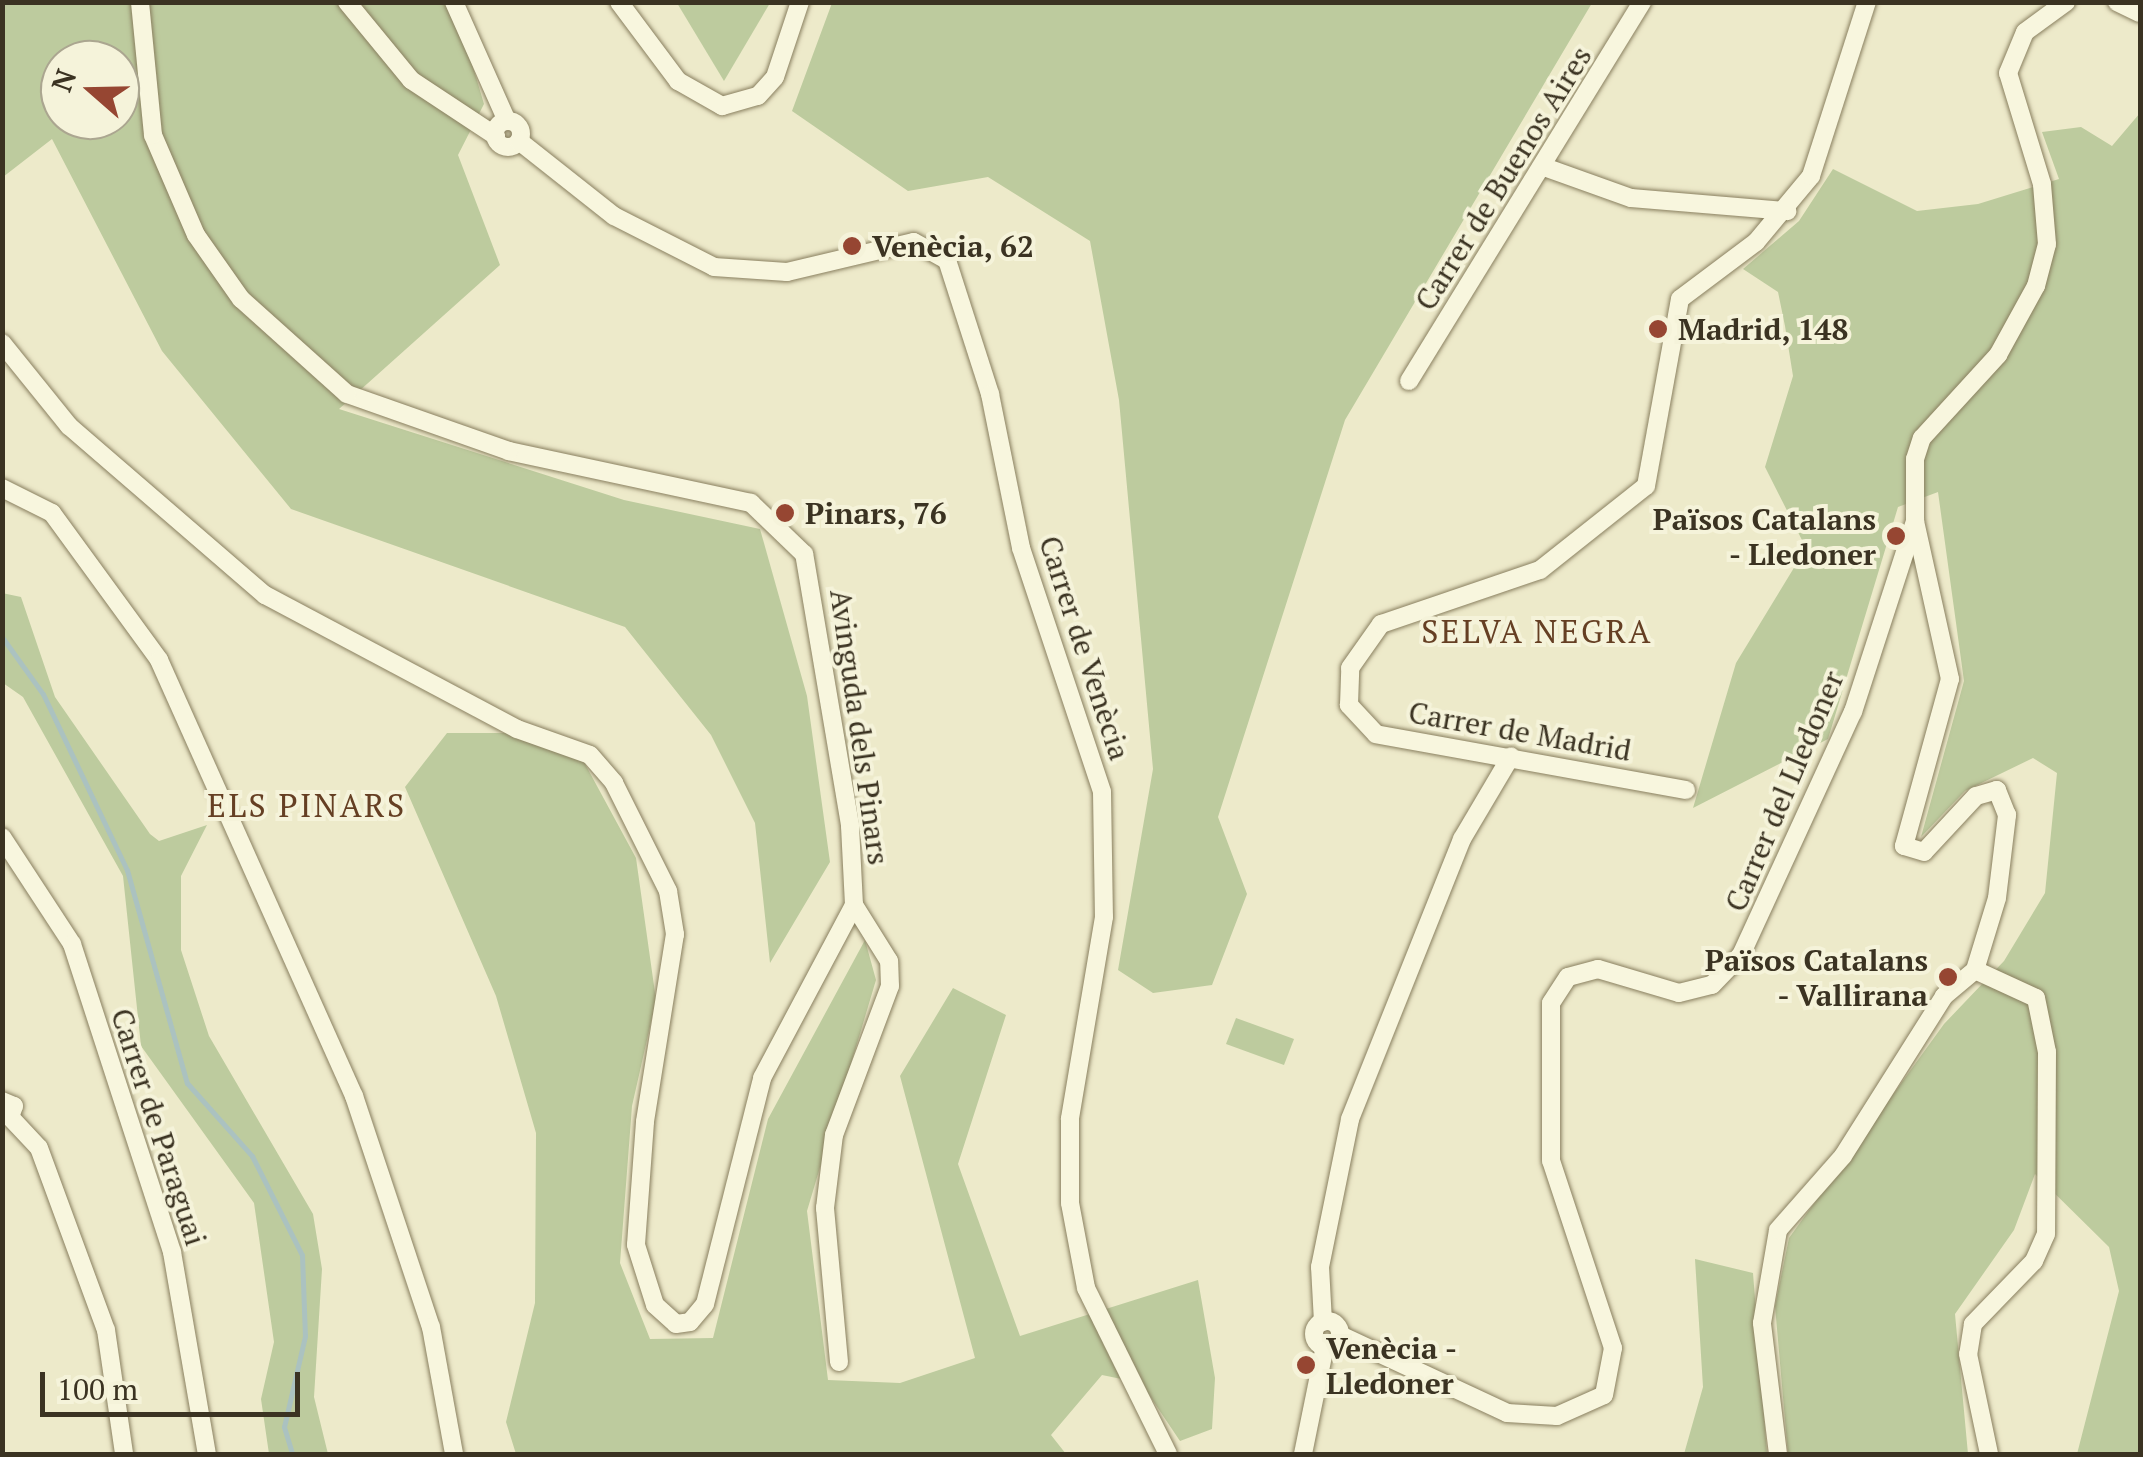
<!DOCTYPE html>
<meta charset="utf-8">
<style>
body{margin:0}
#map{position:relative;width:2143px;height:1457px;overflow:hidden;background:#edeaca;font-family:"PT Serif",serif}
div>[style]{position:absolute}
.green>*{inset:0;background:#bdcb9e}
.stream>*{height:5px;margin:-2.5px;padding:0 2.5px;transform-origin:2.5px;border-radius:2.5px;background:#abc2c0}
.roads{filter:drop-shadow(0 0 2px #897f5f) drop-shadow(0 0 2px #897f5f)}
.minor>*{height:18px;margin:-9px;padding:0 9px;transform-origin:9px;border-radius:9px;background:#f8f6de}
.minor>.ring{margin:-9px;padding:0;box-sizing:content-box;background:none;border:18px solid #f8f6de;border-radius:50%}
.dots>*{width:28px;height:28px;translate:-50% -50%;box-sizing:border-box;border:5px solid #f5f3da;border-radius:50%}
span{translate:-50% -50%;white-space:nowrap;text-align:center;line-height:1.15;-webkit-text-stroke:8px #f5f3da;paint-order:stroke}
.street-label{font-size:30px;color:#3b3322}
.poi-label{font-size:30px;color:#3b3322;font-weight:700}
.left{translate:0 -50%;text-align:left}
.right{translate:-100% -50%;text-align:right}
.neighbourhood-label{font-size:32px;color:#653f23;letter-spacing:2.5px}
.frame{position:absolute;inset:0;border:5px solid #3b3322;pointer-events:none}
.north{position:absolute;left:40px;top:40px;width:100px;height:100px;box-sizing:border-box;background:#f5f3da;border:2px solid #aba690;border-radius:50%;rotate:290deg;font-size:28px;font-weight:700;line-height:40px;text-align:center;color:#3b3322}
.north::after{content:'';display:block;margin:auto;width:35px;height:45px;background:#964632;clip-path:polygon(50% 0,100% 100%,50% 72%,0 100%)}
.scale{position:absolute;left:40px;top:1372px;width:260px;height:45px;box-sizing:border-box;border:5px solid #3b3322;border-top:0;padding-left:12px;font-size:30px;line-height:35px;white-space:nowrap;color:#3b3322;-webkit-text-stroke:8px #f5f3da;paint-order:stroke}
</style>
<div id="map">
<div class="green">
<div style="clip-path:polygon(evenodd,3px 3px,454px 3px,484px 104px,458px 155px,500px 265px,339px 409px,624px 500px,760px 529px,807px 696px,830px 862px,770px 963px,755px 823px,711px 735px,625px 627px,291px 509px,162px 351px,52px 139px,3px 177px,3px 3px,60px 60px,120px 60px,120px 120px,60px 120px,60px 60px)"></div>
<div style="clip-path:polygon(770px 3px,724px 81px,677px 3px,770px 2px)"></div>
<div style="clip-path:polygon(832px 3px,1592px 3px,1345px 420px,1218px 817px,1247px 894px,1212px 985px,1153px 993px,1118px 970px,1153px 769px,1119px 400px,1090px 241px,988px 177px,908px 191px,792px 111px)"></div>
<div style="clip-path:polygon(2140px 113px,2140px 1454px,2077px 1454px,2119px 1291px,2109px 1247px,2035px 1174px,2014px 1230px,1955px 1314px,1968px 1454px,1788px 1454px,1775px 1306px,1789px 1238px,1944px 1024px,2004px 961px,2045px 893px,2057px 773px,2033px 758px,1965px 791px,1921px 837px,1964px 681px,1938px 492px,1898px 507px,1828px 739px,1693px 808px,1736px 663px,1806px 548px,1765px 467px,1793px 376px,1785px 326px,1778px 292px,1743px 269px,1799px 221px,1833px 169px,1917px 211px,1978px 204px,2059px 179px,2042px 132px,2081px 127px,2112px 146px)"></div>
<div style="clip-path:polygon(2px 593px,21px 597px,55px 697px,150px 834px,159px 841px,207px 825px,181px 876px,181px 950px,209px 1036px,313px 1214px,322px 1269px,314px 1397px,328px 1454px,269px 1454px,261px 1399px,274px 1342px,254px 1203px,141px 1046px,123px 876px,23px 697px,3px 683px)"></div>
<div style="clip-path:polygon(447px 733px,507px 733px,584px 762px,636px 858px,656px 1000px,632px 1106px,620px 1263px,650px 1339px,713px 1338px,768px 1119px,865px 940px,876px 980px,807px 1211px,828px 1380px,900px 1383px,975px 1358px,900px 1076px,953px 988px,1006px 1015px,958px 1164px,1020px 1336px,1198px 1280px,1215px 1378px,1212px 1429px,1180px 1441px,1141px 1383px,1102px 1375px,1051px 1435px,1066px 1454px,516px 1454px,506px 1422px,535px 1303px,536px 1133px,496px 996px,405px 787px)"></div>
<div style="clip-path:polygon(1236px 1018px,1294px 1039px,1284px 1065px,1226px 1044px)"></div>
<div style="clip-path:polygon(1695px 1259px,1753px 1273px,1767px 1454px,1684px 1454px,1703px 1387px)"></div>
</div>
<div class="stream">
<div style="left:2px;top:637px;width:70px;rotate:54.3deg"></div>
<div style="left:43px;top:694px;width:195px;rotate:64.5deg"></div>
<div style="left:127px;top:870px;width:221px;rotate:74.3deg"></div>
<div style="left:187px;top:1083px;width:98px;rotate:48.3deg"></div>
<div style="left:252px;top:1156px;width:111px;rotate:63.2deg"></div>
<div style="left:302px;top:1255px;width:81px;rotate:87.9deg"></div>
<div style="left:305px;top:1336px;width:93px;rotate:103deg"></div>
<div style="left:284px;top:1427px;width:28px;rotate:73deg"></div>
</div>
<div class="roads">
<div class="minor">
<div style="left:347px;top:2px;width:101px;rotate:50.6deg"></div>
<div style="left:411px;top:80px;width:102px;rotate:33.4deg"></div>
<div style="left:454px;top:2px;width:130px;rotate:66deg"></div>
<div style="left:619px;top:2px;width:99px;rotate:53.2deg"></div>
<div style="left:678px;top:81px;width:51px;rotate:29.6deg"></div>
<div style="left:722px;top:106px;width:37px;rotate:-16deg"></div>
<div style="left:758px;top:96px;width:25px;rotate:-48deg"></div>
<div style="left:775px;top:77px;width:79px;rotate:-71.6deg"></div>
<div style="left:2117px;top:2px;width:25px;rotate:26deg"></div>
<div class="ring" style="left:495px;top:121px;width:8px;height:8px"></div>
<div style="left:519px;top:141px;width:121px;rotate:38.3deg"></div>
<div style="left:614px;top:216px;width:112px;rotate:27deg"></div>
<div style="left:714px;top:267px;width:73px;rotate:3.9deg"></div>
<div style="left:787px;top:272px;width:130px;rotate:-13.3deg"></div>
<div style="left:914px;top:242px;width:38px;rotate:29deg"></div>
<div style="left:947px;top:260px;width:141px;rotate:72.2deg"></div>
<div style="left:990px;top:394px;width:157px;rotate:78.6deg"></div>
<div style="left:1021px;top:548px;width:257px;rotate:71.6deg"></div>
<div style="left:1102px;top:792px;width:125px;rotate:89.1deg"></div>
<div style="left:1104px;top:917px;width:205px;rotate:99.6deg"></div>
<div style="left:1070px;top:1119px;width:84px;rotate:90deg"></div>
<div style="left:1070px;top:1203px;width:86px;rotate:79.3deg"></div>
<div style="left:1086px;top:1288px;width:185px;rotate:63.7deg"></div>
<div style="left:1547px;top:168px;width:89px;rotate:19.7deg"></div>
<div style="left:1631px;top:198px;width:157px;rotate:4.8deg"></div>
<div style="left:2px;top:343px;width:107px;rotate:51.1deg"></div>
<div style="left:69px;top:426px;width:259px;rotate:40.8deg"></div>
<div style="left:265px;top:595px;width:285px;rotate:28deg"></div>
<div style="left:517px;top:729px;width:77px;rotate:19.6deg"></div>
<div style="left:590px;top:755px;width:37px;rotate:49deg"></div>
<div style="left:614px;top:783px;width:121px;rotate:63.4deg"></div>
<div style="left:668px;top:891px;width:44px;rotate:80.8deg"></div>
<div style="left:675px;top:934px;width:190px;rotate:99.1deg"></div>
<div style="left:645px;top:1122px;width:123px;rotate:94.2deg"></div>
<div style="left:636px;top:1245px;width:63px;rotate:72.4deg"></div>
<div style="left:655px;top:1305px;width:28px;rotate:42deg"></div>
<div style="left:676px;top:1324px;width:14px;rotate:-8deg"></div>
<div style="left:690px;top:1322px;width:23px;rotate:-50deg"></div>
<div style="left:705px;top:1304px;width:233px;rotate:-75.8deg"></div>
<div style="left:762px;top:1078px;width:196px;rotate:-62deg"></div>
<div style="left:854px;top:905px;width:80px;rotate:-92.9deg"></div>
<div style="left:850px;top:825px;width:275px;rotate:-99.6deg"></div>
<div style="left:804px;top:554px;width:74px;rotate:-136.1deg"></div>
<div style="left:751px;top:503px;width:248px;rotate:-167.9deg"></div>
<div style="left:509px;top:451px;width:172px;rotate:-160.6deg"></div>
<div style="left:347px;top:394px;width:142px;rotate:-138.1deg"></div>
<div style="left:241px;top:299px;width:78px;rotate:-125.1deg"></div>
<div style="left:196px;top:235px;width:109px;rotate:-113.3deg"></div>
<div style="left:153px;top:135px;width:134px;rotate:-95.6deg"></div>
<div style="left:1409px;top:381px;width:445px;rotate:-58.4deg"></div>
<div style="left:2px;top:488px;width:56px;rotate:26.6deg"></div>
<div style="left:52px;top:513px;width:182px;rotate:53.9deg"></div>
<div style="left:159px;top:660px;width:478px;rotate:65.9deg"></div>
<div style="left:354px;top:1096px;width:243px;rotate:71.6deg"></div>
<div style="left:431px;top:1327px;width:129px;rotate:79.7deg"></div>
<div style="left:1686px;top:790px;width:315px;rotate:-169.8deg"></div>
<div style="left:1376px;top:734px;width:40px;rotate:-133deg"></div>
<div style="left:1349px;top:705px;width:37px;rotate:-88deg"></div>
<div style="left:1350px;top:668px;width:54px;rotate:-54.8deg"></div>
<div style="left:1381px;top:624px;width:168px;rotate:-18.8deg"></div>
<div style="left:1540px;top:570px;width:135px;rotate:-38.4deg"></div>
<div style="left:1646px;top:486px;width:190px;rotate:-79.7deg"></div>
<div style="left:1680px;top:299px;width:95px;rotate:-36.9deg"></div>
<div style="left:1756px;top:242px;width:86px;rotate:-50.2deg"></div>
<div style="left:1811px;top:176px;width:183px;rotate:-72.2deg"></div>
<div style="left:2px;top:837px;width:128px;rotate:56.8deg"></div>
<div style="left:72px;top:944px;width:324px;rotate:72deg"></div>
<div style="left:172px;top:1252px;width:205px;rotate:80.2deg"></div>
<div style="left:1975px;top:970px;width:67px;rotate:24.7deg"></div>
<div style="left:2036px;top:998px;width:55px;rotate:78.5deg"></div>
<div style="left:2047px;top:1052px;width:182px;rotate:90.3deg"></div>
<div style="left:2046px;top:1234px;width:30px;rotate:114deg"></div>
<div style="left:2034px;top:1261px;width:88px;rotate:134.1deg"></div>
<div style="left:1973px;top:1324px;width:30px;rotate:99deg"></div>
<div style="left:1968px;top:1354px;width:102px;rotate:78.1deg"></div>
<div style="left:2px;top:1101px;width:13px;rotate:23deg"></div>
<div style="left:14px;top:1106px;width:12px;rotate:110deg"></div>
<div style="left:10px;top:1117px;width:42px;rotate:46.9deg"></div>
<div style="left:39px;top:1148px;width:194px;rotate:69.8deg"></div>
<div style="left:106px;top:1330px;width:125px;rotate:81.7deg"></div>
<div class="ring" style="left:1314px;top:1321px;width:8px;height:8px"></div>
<div style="left:1323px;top:1322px;width:55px;rotate:-93.1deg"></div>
<div style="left:1320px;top:1267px;width:151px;rotate:-78.5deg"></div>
<div style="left:1350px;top:1119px;width:302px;rotate:-68.2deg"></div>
<div style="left:1462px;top:839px;width:96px;rotate:-59.4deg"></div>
<div style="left:1340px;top:1335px;width:184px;rotate:25deg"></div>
<div style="left:1507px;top:1413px;width:50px;rotate:3.4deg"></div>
<div style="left:1557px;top:1416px;width:51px;rotate:-24.1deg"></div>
<div style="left:1604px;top:1395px;width:48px;rotate:-79.2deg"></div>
<div style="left:1613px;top:1348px;width:197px;rotate:-108.3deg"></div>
<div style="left:1551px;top:1161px;width:158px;rotate:-90deg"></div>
<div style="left:1551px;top:1003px;width:31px;rotate:-57deg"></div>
<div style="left:1568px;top:977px;width:31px;rotate:-15deg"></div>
<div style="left:1598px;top:969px;width:84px;rotate:16.5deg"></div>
<div style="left:1679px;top:993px;width:34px;rotate:-14deg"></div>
<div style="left:1712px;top:985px;width:42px;rotate:-46deg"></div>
<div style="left:1741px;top:955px;width:268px;rotate:-65.3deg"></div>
<div style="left:1853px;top:712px;width:201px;rotate:-72deg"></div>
<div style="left:839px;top:1362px;width:155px;rotate:-95.2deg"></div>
<div style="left:825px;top:1208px;width:74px;rotate:-83deg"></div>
<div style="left:834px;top:1135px;width:159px;rotate:-69.4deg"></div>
<div style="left:890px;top:986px;width:25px;rotate:-92deg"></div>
<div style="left:889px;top:961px;width:66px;rotate:-122deg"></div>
<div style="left:1303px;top:1454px;width:110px;rotate:-78.5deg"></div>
<div style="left:1778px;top:1454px;width:132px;rotate:-97deg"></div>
<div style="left:1762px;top:1323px;width:94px;rotate:-80.2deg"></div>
<div style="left:1778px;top:1230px;width:98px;rotate:-48.7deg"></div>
<div style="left:1843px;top:1156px;width:189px;rotate:-57.7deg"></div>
<div style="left:1944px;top:996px;width:40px;rotate:-40deg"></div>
<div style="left:1975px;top:970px;width:75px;rotate:-73deg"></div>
<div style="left:1997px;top:898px;width:84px;rotate:-83.1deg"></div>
<div style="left:2007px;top:815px;width:27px;rotate:-112deg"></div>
<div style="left:1997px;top:790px;width:22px;rotate:164deg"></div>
<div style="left:1976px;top:796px;width:76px;rotate:132.9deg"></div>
<div style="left:1924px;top:852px;width:21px;rotate:-163deg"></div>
<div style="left:1904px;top:846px;width:173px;rotate:-74.6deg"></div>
<div style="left:1950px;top:679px;width:162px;rotate:-102.5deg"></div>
<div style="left:1915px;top:521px;width:62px;rotate:-90deg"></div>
<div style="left:1915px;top:459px;width:22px;rotate:-72deg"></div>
<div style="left:1922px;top:438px;width:113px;rotate:-47.5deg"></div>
<div style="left:1998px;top:355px;width:79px;rotate:-61.2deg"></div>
<div style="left:2036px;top:286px;width:43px;rotate:-75.3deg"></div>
<div style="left:2047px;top:244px;width:60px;rotate:-94.8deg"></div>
<div style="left:2042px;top:184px;width:116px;rotate:-107deg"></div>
<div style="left:2008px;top:73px;width:44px;rotate:-67.5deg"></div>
<div style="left:2025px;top:32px;width:51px;rotate:-36.2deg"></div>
</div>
</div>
<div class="dots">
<div style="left:852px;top:246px;background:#964632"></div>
<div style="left:1658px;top:329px;background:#964632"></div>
<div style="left:785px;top:513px;background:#964632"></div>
<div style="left:1896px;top:536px;background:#964632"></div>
<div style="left:1948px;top:977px;background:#964632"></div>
<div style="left:1306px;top:1365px;background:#964632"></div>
</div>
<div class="street-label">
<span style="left:1503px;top:178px;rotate:-58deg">Carrer de Buenos Aires</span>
<span style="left:1085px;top:648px;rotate:72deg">Carrer de Venècia</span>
<span style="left:860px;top:727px;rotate:82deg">Avinguda dels Pinars</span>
<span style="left:1520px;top:731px;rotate:10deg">Carrer de Madrid</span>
<span style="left:1784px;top:791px;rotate:-67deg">Carrer del Lledoner</span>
<span style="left:159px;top:1127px;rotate:72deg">Carrer de Paraguai</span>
</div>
<div class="poi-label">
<span class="left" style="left:872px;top:246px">Venècia, 62</span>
<span class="left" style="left:1678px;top:329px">Madrid, 148</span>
<span class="left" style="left:805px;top:513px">Pinars, 76</span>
<span class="right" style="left:1876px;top:536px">Països Catalans<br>- Lledoner</span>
<span class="right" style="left:1928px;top:977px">Països Catalans<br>- Vallirana</span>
<span class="left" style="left:1326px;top:1365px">Venècia -<br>Lledoner</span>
</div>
<div class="neighbourhood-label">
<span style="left:1537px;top:631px">SELVA NEGRA</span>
<span style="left:307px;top:805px">ELS PINARS</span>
</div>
<div class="frame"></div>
<div class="north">N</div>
<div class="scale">100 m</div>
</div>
